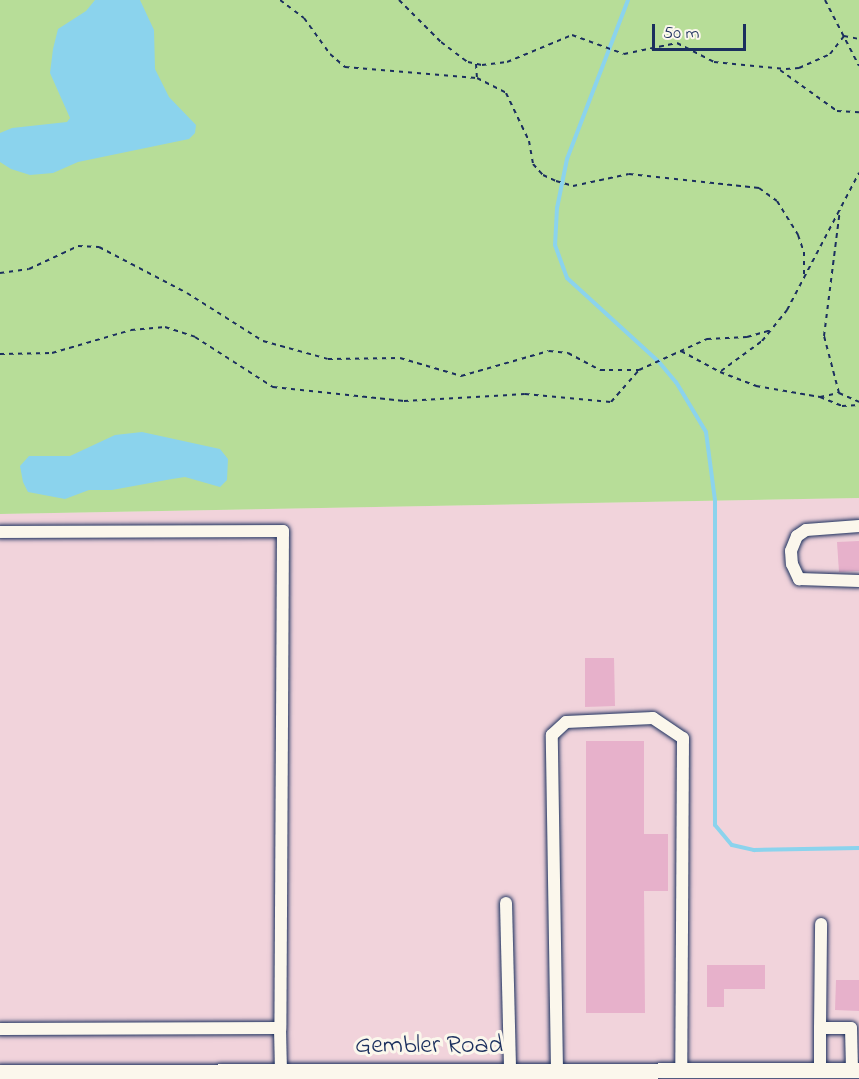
<!DOCTYPE html>
<style>
body{margin:0}
#map{position:relative;width:859px;height:1079px;overflow:hidden;background:#f5e2e2;font-family:"Indie Flower",sans-serif}
div>[style]{position:absolute}
.built>*{inset:0;background:#f1d3db}
.green>*{inset:0;background:#b7dd98}
.water>*{inset:0;background:#8bd3ed}
.stream>*{height:4px;margin:-2px;padding:0 2px;transform-origin:2px;border-radius:2px;background:#8bd3ed}
.building>*{inset:0;background:#e7b1cb}
.path>*{height:2px;margin-top:-1px;transform-origin:0;background:repeating-linear-gradient(90deg,#1b2f5e 0 4.5px,transparent 0 9px)}
.roads{filter:drop-shadow(0 0 2px #1b2f5e) drop-shadow(0 0 2px #1b2f5e)}
.minor>*{height:12px;margin:-6px;padding:0 6px;transform-origin:6px;border-radius:6px;background:#fbf7ec}
.major>*{height:15px;margin:-7.5px;padding:0 7.5px;transform-origin:7.5px;border-radius:7.5px;background:#fbf7ec}
span{translate:-50% -50%;white-space:nowrap;text-align:center;line-height:1.15;-webkit-text-stroke:6px #fbf7ec;paint-order:stroke}
.street-label{font-size:26px;color:#1b2f5e}
.scale{position:absolute;left:652px;top:24px;width:94px;height:27px;box-sizing:border-box;border:3px solid #1b2f5e;border-top:0;padding-left:8px;font-size:18px;line-height:21px;white-space:nowrap;color:#1b2f5e;-webkit-text-stroke:4px #fbf7ec;paint-order:stroke}
</style>
<div id="map">
<div class="built">
<div style="clip-path:polygon(859px 498px,859px 1079px,0 1079px,0 514px)"></div>
</div>
<div class="green">
<div style="clip-path:polygon(0 0,859px 0,859px 498px,0 514px)"></div>
</div>
<div class="water">
<div style="clip-path:polygon(95px 0,140px 0,154px 30px,155px 69px,169px 97px,196px 125px,195px 133px,189px 139px,78px 162px,53px 173px,30px 175px,11px 169px,0 162px,0 133px,12px 128px,67px 122px,70px 118px,50px 73px,53px 49px,58px 29px,86px 11px)"></div>
<div style="clip-path:polygon(142px 432px,220px 449px,228px 459px,227px 480px,220px 487px,185px 477px,172px 479px,112px 490px,89px 490px,65px 499px,28px 492px,23px 482px,20px 466px,29px 456px,70px 456px,115px 435px)"></div>
</div>
<div class="stream">
<div style="left:628px;top:0;width:170px;rotate:111deg"></div>
<div style="left:567px;top:159px;width:50px;rotate:101.5deg"></div>
<div style="left:557px;top:208px;width:37px;rotate:93deg"></div>
<div style="left:555px;top:245px;width:35px;rotate:70deg"></div>
<div style="left:567px;top:278px;width:125px;rotate:42.4deg"></div>
<div style="left:659px;top:362px;width:26px;rotate:50deg"></div>
<div style="left:676px;top:382px;width:58px;rotate:59deg"></div>
<div style="left:706px;top:432px;width:69px;rotate:82.5deg"></div>
<div style="left:715px;top:500px;width:325px;rotate:90deg"></div>
<div style="left:715px;top:825px;width:26px;rotate:50deg"></div>
<div style="left:732px;top:845px;width:23px;rotate:13deg"></div>
<div style="left:754px;top:850px;width:105px;rotate:-1.1deg"></div>
</div>
<div class="building">
<div style="clip-path:polygon(859px 541px,859px 571px,839px 572px,837px 542px)"></div>
<div style="clip-path:polygon(585px 658px,614px 658px,615px 706px,585px 707px)"></div>
<div style="clip-path:polygon(586px 741px,644px 741px,644px 834px,668px 834px,668px 891px,644px 891px,645px 1013px,586px 1013px)"></div>
<div style="clip-path:polygon(707px 965px,765px 965px,765px 989px,724px 989px,724px 1007px,707px 1007px)"></div>
<div style="clip-path:polygon(836px 980px,859px 980px,859px 1011px,835px 1010px)"></div>
</div>
<div class="path">
<div style="left:280px;top:0;width:30px;rotate:37deg"></div>
<div style="left:304px;top:18px;width:44px;rotate:54.2deg"></div>
<div style="left:330px;top:54px;width:20px;rotate:41deg"></div>
<div style="left:345px;top:67px;width:132px;rotate:4.8deg"></div>
<div style="left:477px;top:78px;width:33px;rotate:27deg"></div>
<div style="left:506px;top:93px;width:53px;rotate:64.4deg"></div>
<div style="left:529px;top:141px;width:23px;rotate:80deg"></div>
<div style="left:533px;top:164px;width:15px;rotate:48deg"></div>
<div style="left:543px;top:175px;width:14px;rotate:25deg"></div>
<div style="left:556px;top:181px;width:18px;rotate:16deg"></div>
<div style="left:573px;top:186px;width:57px;rotate:-12.1deg"></div>
<div style="left:629px;top:174px;width:131px;rotate:6.1deg"></div>
<div style="left:759px;top:188px;width:22px;rotate:36deg"></div>
<div style="left:777px;top:201px;width:40px;rotate:58deg"></div>
<div style="left:798px;top:235px;width:18px;rotate:71deg"></div>
<div style="left:804px;top:252px;width:22px;rotate:90deg"></div>
<div style="left:399px;top:0;width:59px;rotate:45deg"></div>
<div style="left:441px;top:42px;width:34px;rotate:37deg"></div>
<div style="left:468px;top:62px;width:14px;rotate:12deg"></div>
<div style="left:482px;top:65px;width:25px;rotate:-7deg"></div>
<div style="left:507px;top:62px;width:70px;rotate:-22.6deg"></div>
<div style="left:572px;top:35px;width:55px;rotate:20.1deg"></div>
<div style="left:624px;top:54px;width:54px;rotate:-11.7deg"></div>
<div style="left:677px;top:43px;width:42px;rotate:27.2deg"></div>
<div style="left:714px;top:62px;width:72px;rotate:5.6deg"></div>
<div style="left:786px;top:69px;width:13px;rotate:-4deg"></div>
<div style="left:799px;top:68px;width:34px;rotate:-24deg"></div>
<div style="left:830px;top:54px;width:23px;rotate:-52deg"></div>
<div style="left:844px;top:36px;width:15px;rotate:11deg"></div>
<div style="left:825px;top:0;width:74px;rotate:62.7deg"></div>
<div style="left:476px;top:64px;width:14px;rotate:86deg"></div>
<div style="left:780px;top:70px;width:70px;rotate:35.7deg"></div>
<div style="left:837px;top:111px;width:22px;rotate:3deg"></div>
<div style="left:0;top:273px;width:29px;rotate:-8deg"></div>
<div style="left:29px;top:269px;width:54px;rotate:-25.1deg"></div>
<div style="left:78px;top:246px;width:21px;rotate:3deg"></div>
<div style="left:99px;top:247px;width:99px;rotate:27.6deg"></div>
<div style="left:187px;top:293px;width:90px;rotate:32.3deg"></div>
<div style="left:263px;top:341px;width:67px;rotate:15.5deg"></div>
<div style="left:328px;top:359px;width:72px;rotate:-0.8deg"></div>
<div style="left:400px;top:358px;width:64px;rotate:16.4deg"></div>
<div style="left:461px;top:376px;width:91px;rotate:-15.9deg"></div>
<div style="left:549px;top:351px;width:19px;rotate:6deg"></div>
<div style="left:568px;top:353px;width:36px;rotate:28deg"></div>
<div style="left:600px;top:370px;width:39px"></div>
<div style="left:639px;top:370px;width:75px;rotate:-24.5deg"></div>
<div style="left:707px;top:339px;width:40px;rotate:-2.9deg"></div>
<div style="left:747px;top:337px;width:26px;rotate:-16deg"></div>
<div style="left:681px;top:351px;width:44px;rotate:28.3deg"></div>
<div style="left:720px;top:372px;width:39px;rotate:21deg"></div>
<div style="left:756px;top:386px;width:65px;rotate:9.8deg"></div>
<div style="left:820px;top:397px;width:19px;rotate:-12deg"></div>
<div style="left:839px;top:393px;width:59px;rotate:-104.7deg"></div>
<div style="left:824px;top:336px;width:127px;rotate:-82.8deg"></div>
<div style="left:0;top:354px;width:52px;rotate:-1.1deg"></div>
<div style="left:52px;top:353px;width:82px;rotate:-16.2deg"></div>
<div style="left:131px;top:330px;width:34px;rotate:-5deg"></div>
<div style="left:165px;top:327px;width:32px;rotate:18deg"></div>
<div style="left:195px;top:337px;width:93px;rotate:32.7deg"></div>
<div style="left:273px;top:387px;width:132px;rotate:6.1deg"></div>
<div style="left:404px;top:401px;width:121px;rotate:-3.3deg"></div>
<div style="left:525px;top:394px;width:86px;rotate:5.3deg"></div>
<div style="left:611px;top:402px;width:43px;rotate:-48.8deg"></div>
<div style="left:721px;top:371px;width:51px;rotate:-36.2deg"></div>
<div style="left:762px;top:341px;width:40px;rotate:-51deg"></div>
<div style="left:787px;top:310px;width:155px;rotate:-62.3deg"></div>
<div style="left:839px;top:393px;width:22px;rotate:24deg"></div>
<div style="left:820px;top:397px;width:24px;rotate:22deg"></div>
<div style="left:842px;top:406px;width:17px;rotate:-3deg"></div>
</div>
<div class="roads">
<div class="minor">
<div style="left:859px;top:526px;width:53px;rotate:175.7deg"></div>
<div style="left:806px;top:530px;width:11px;rotate:146deg"></div>
<div style="left:797px;top:536px;width:16px;rotate:112deg"></div>
<div style="left:791px;top:551px;width:13px;rotate:86deg"></div>
<div style="left:792px;top:564px;width:17px;rotate:65deg"></div>
<div style="left:799px;top:579px;width:60px;rotate:1.9deg"></div>
<div style="left:0;top:532px;width:283px;rotate:-0.2deg"></div>
<div style="left:283px;top:531px;width:497px;rotate:90.3deg"></div>
<div style="left:506px;top:903px;width:168px;rotate:88.6deg"></div>
<div style="left:820px;top:1028px;width:104px;rotate:-89.4deg"></div>
<div style="left:0;top:1029px;width:280px;rotate:-0.2deg"></div>
<div style="left:280px;top:1028px;width:43px;rotate:88.7deg"></div>
<div style="left:557px;top:1070px;width:335px;rotate:-90.9deg"></div>
<div style="left:552px;top:735px;width:19px;rotate:-43deg"></div>
<div style="left:566px;top:722px;width:87px;rotate:-2.6deg"></div>
<div style="left:653px;top:718px;width:36px;rotate:34deg"></div>
<div style="left:683px;top:738px;width:332px;rotate:90.3deg"></div>
<div style="left:820px;top:1070px;width:42px;rotate:-90deg"></div>
<div style="left:820px;top:1028px;width:31px"></div>
<div style="left:851px;top:1028px;width:42px;rotate:88.6deg"></div>
</div>
<div class="major">
<div style="left:0;top:1072px;width:859px;rotate:-0.13deg"></div>
</div>
</div>
<div class="street-label">
<span style="left:429px;top:1047px">Gembler Road</span>
</div>
<div class="scale">50 m</div>
</div>
